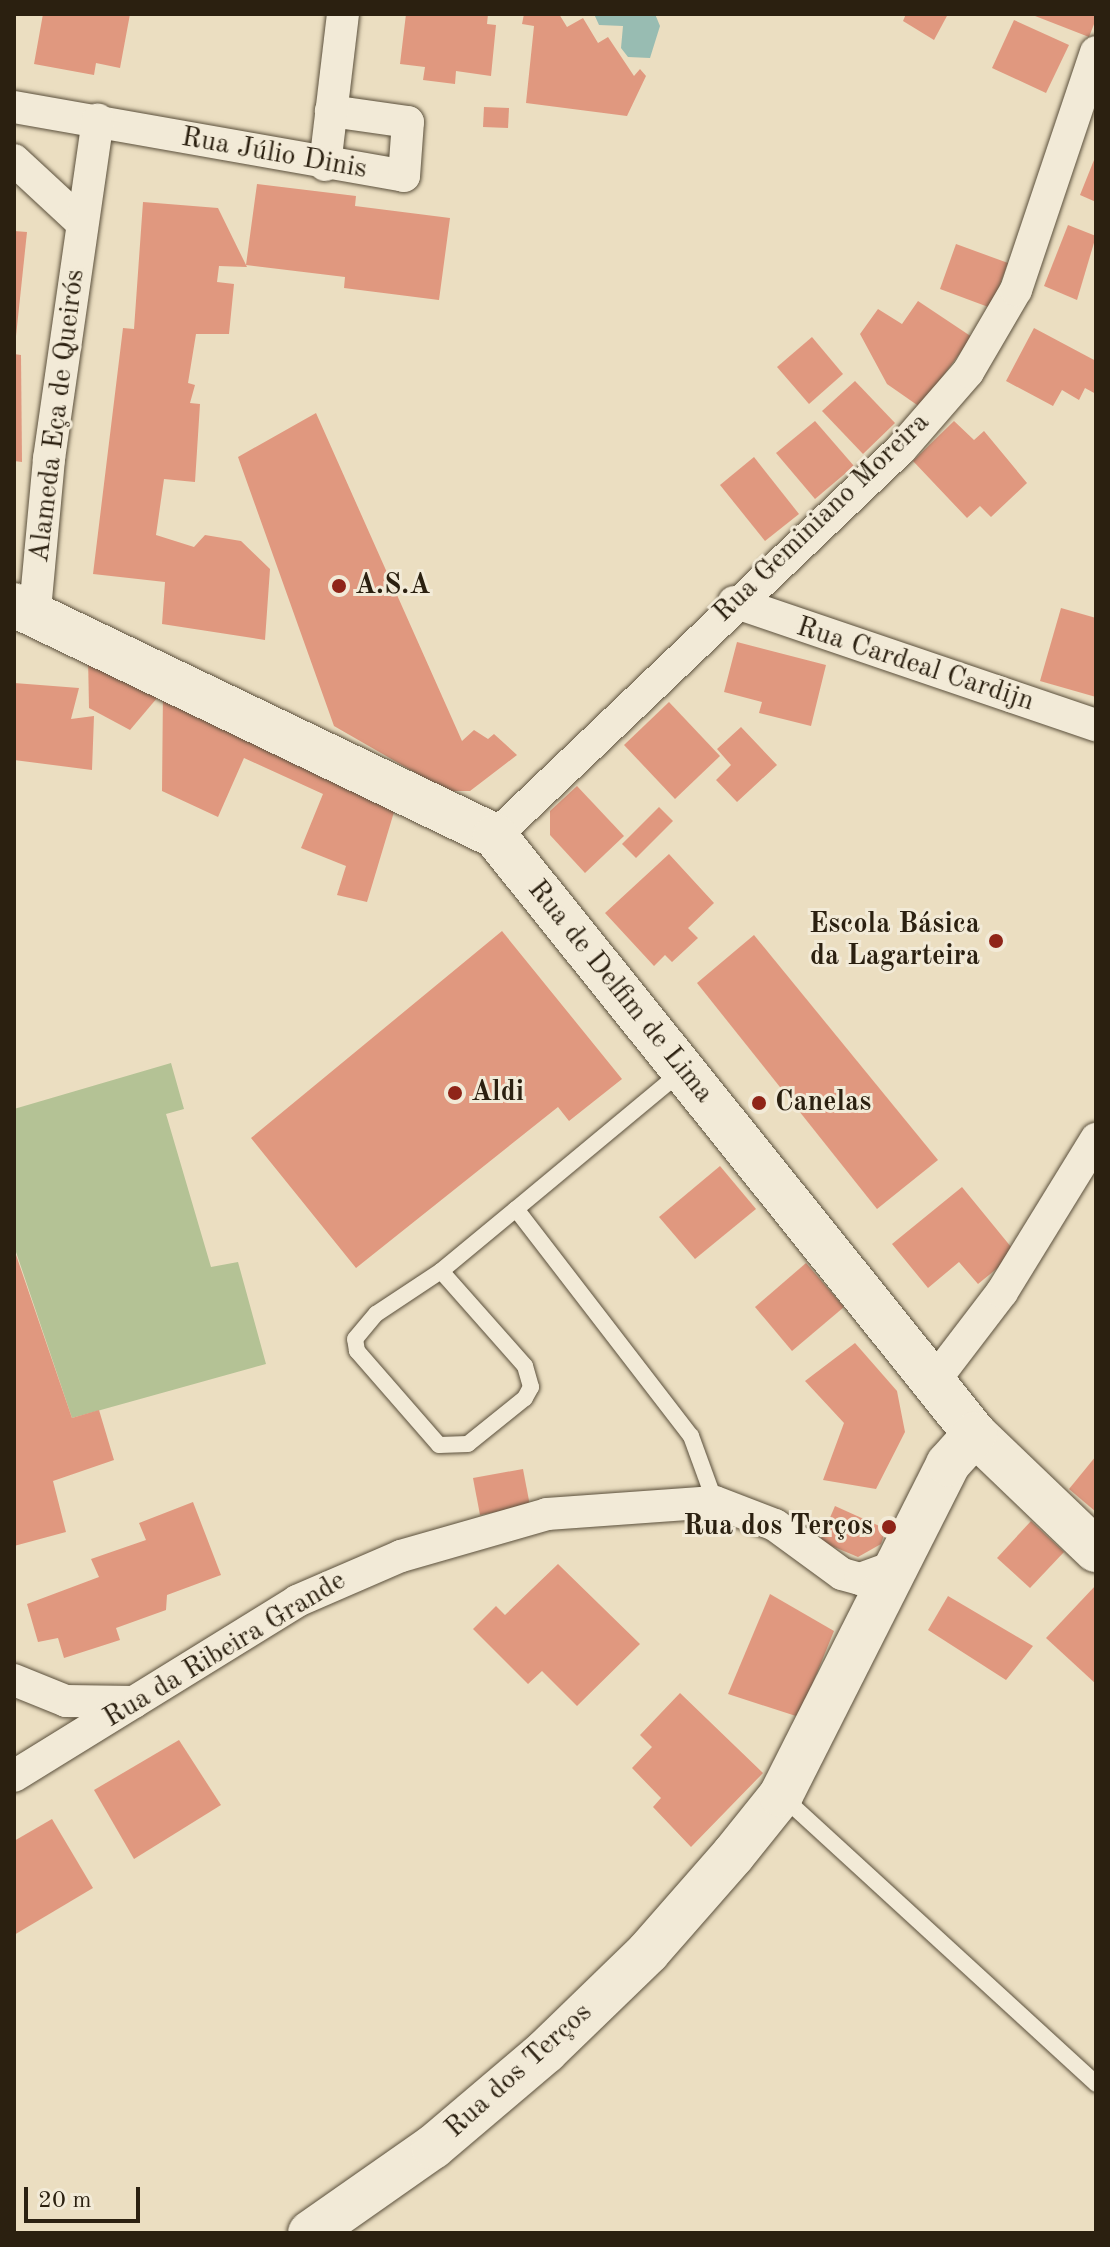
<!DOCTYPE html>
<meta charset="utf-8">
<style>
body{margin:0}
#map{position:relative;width:1110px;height:2247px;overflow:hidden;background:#ebdec1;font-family:"Old Standard TT",serif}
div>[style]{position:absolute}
.green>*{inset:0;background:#b4c295}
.water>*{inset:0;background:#98bcb2}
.building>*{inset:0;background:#e0987f}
.roads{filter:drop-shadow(0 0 2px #5b503c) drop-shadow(0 0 2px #5b503c)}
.lane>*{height:16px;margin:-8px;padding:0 8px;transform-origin:8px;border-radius:8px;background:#f2ead7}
.street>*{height:32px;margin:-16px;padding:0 16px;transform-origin:16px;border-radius:16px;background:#f2ead7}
.secondary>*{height:44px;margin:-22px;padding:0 22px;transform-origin:22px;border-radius:22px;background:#f2ead7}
.dots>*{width:22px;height:22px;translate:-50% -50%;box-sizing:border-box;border:4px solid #f2ead7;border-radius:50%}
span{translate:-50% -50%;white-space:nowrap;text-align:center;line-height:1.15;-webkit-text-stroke:6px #f2ead7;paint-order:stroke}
.street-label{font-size:28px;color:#2b2010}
.poi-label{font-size:28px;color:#2b2010;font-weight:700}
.left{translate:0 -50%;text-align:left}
.right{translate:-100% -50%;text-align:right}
.frame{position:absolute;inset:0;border:16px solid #2b2010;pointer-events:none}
.scale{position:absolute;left:24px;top:2187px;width:116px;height:36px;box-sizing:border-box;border:4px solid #2b2010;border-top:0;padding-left:10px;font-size:24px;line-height:28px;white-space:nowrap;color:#2b2010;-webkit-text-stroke:6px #f2ead7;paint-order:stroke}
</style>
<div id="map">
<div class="green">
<div style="clip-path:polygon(171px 1063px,184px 1109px,166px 1114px,211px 1267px,238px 1262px,266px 1364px,72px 1418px,14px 1246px,14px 1109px)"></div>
</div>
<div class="water">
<div style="clip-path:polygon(594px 14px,655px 14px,660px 26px,650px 58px,628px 57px,621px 48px,623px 26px,599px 25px)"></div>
</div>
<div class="building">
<div style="clip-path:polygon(43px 14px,130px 14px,120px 68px,96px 63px,94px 75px,34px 64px)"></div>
<div style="clip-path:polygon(406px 14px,488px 14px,487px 24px,496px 25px,491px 76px,456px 71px,455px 84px,423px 80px,425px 67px,400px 64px)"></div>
<div style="clip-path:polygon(524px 14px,559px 14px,567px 27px,583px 18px,598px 43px,608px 37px,634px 76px,640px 69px,646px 76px,627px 116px,526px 103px,534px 26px,522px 24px)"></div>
<div style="clip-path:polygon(906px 14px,948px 14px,934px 40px,903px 21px)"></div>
<div style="clip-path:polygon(1030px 14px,1096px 14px,1096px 19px,1089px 37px)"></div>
<div style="clip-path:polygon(1014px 20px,1069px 45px,1046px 93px,992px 68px)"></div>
<div style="clip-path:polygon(484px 107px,509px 108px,508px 128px,483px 127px)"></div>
<div style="clip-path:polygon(1096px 155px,1096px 202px,1080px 195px)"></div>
<div style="clip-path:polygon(257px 184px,356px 196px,355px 206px,450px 218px,439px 300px,344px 288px,345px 277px,246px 265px)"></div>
<div style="clip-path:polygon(143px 202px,218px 208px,247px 267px,219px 266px,217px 282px,234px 284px,229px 334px,196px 334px,188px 383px,195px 385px,190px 403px,200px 404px,195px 482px,164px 479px,156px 535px,194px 547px,205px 535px,241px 541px,270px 569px,265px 640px,162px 624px,165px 582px,93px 574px,123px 328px,134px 329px)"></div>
<div style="clip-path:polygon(1068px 225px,1096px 236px,1077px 300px,1044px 286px)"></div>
<div style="clip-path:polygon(14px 231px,27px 232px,16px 336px,14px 336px)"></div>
<div style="clip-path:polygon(956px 244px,1008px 263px,991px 308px,940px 289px)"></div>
<div style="clip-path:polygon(918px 301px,972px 337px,920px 407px,887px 384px,860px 334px,878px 309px,902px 324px)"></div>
<div style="clip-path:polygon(1034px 328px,1096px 361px,1096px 394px,1085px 388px,1079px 400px,1062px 390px,1053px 406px,1006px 381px)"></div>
<div style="clip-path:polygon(812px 337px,843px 374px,809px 404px,777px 367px)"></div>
<div style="clip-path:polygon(14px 354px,21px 355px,22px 462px,14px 461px)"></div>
<div style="clip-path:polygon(855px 381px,895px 423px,863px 454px,822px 411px)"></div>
<div style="clip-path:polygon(316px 413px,462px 741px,474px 730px,488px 739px,494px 734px,517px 755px,470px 791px,447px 791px,334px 726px,238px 457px)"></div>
<div style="clip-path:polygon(815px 421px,854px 466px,815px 499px,776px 453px)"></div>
<div style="clip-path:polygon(954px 421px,974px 440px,984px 431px,1027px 483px,991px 517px,980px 506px,967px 518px,913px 461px)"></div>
<div style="clip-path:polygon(754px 457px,799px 514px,765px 541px,720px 485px)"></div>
<div style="clip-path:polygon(1061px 608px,1096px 618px,1096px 697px,1040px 681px)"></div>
<div style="clip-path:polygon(737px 642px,826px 665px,811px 726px,759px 713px,762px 702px,724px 692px)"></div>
<div style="clip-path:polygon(88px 656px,163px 691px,130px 730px,89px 708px)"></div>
<div style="clip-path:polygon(14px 683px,79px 688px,71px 719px,94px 716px,92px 770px,14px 760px)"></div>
<div style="clip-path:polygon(163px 691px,394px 812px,367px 902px,337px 895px,346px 866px,301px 848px,323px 794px,244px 758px,218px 817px,162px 791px)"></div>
<div style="clip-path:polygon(669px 702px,720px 756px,675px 799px,624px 745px)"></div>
<div style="clip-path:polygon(741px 727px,777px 765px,737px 802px,716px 780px,731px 765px,717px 749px)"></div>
<div style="clip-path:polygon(577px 786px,624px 836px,585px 873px,550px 835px,550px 811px)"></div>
<div style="clip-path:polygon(659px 807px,673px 821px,636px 858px,622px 844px)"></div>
<div style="clip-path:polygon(669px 854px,714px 903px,688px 928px,698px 938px,672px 962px,665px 955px,654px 966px,605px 913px)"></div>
<div style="clip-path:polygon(502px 931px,622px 1079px,569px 1121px,558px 1107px,356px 1268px,251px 1138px)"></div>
<div style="clip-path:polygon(754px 935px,938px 1160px,877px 1209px,697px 983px)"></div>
<div style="clip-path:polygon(720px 1166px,756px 1209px,695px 1259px,659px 1217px)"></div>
<div style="clip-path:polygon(962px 1187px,1016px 1253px,978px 1284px,959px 1262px,928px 1288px,892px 1244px)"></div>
<div style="clip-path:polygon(14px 1249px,72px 1418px,99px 1410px,114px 1460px,53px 1481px,66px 1532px,14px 1546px)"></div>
<div style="clip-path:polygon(806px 1263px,844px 1307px,792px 1351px,755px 1307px)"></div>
<div style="clip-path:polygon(855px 1343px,897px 1391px,905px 1432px,876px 1489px,823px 1480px,844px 1423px,805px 1381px)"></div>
<div style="clip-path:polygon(1096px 1456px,1096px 1512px,1069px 1489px)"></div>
<div style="clip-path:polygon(523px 1469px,530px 1506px,480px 1515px,473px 1478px)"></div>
<div style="clip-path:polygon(193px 1502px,221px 1575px,167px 1595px,166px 1610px,116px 1628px,120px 1640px,64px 1658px,58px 1638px,38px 1642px,27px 1604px,99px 1577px,91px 1559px,146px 1540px,139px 1523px)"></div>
<div style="clip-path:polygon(835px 1506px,886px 1529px,881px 1544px,858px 1557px,820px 1541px)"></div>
<div style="clip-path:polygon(1031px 1521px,1064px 1552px,1030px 1588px,997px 1558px)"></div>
<div style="clip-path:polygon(558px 1564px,640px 1644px,577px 1706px,542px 1671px,528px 1684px,473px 1629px,496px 1606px,505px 1615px)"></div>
<div style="clip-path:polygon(1096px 1585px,1096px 1684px,1046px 1638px)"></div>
<div style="clip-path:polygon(770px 1594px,834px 1631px,799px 1717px,728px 1694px)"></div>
<div style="clip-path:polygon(948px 1596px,1033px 1646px,1006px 1680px,928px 1630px)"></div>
<div style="clip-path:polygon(680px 1693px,763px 1773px,691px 1847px,653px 1807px,661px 1798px,632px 1768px,652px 1747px,640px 1735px)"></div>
<div style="clip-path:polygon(179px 1740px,221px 1805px,134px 1859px,94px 1790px)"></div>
<div style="clip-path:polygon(52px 1819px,93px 1888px,14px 1935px,14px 1841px)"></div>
</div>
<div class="roads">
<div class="lane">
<div style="left:516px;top:1209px;width:214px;rotate:-39.7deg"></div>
<div style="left:441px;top:1271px;width:127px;rotate:48.5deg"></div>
<div style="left:525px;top:1366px;width:22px;rotate:74deg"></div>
<div style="left:531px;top:1387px;width:13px;rotate:119deg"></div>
<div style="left:525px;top:1398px;width:73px;rotate:141.1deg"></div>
<div style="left:468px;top:1444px;width:29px;rotate:178deg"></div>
<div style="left:439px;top:1445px;width:125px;rotate:-131.1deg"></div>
<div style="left:357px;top:1351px;width:12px;rotate:-99deg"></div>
<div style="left:355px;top:1339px;width:33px;rotate:-50deg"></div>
<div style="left:376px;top:1314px;width:78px;rotate:-33.5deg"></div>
<div style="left:441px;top:1271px;width:97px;rotate:-39.6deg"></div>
<div style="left:516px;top:1209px;width:287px;rotate:52.4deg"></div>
<div style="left:691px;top:1436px;width:70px;rotate:70deg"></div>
<div style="left:782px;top:1796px;width:426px;rotate:42.5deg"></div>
</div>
<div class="street">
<div style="left:14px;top:107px;width:396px;rotate:10deg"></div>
<div style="left:404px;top:176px;width:54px;rotate:-85.8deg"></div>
<div style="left:408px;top:122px;width:78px;rotate:-171.9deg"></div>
<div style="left:14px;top:160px;width:91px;rotate:42.8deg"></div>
<div style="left:325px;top:165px;width:152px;rotate:-83.2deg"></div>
<div style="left:734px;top:602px;width:382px;rotate:18.8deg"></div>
<div style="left:35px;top:610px;width:152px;rotate:-84.7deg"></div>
<div style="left:49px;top:459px;width:343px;rotate:-81.8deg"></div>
<div style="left:495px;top:836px;width:561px;rotate:-43.63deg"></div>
<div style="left:901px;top:449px;width:102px;rotate:-49deg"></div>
<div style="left:968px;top:372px;width:95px;rotate:-59.7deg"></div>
<div style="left:1016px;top:290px;width:251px;rotate:-71.4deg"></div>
<div style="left:934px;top:1381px;width:112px;rotate:-52.6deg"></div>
<div style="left:1002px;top:1292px;width:180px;rotate:-58.4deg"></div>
<div style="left:14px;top:1680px;width:56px;rotate:22deg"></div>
<div style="left:66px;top:1701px;width:68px;rotate:0.8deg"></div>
<div style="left:14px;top:1776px;width:333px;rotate:-31.7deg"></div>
<div style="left:297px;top:1601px;width:113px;rotate:-23.4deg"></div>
<div style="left:401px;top:1556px;width:152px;rotate:-16deg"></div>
<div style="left:547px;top:1514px;width:168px;rotate:-4.1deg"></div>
<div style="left:715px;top:1502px;width:64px;rotate:21deg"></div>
<div style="left:775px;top:1525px;width:83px;rotate:36.2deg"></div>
<div style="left:842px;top:1574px;width:19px;rotate:16deg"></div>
<div style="left:860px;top:1579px;width:38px;rotate:-20deg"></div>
</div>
<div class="secondary">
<div style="left:14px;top:605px;width:534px;rotate:25.65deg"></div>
<div style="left:495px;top:836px;width:767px;rotate:51.25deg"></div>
<div style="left:975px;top:1434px;width:168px;rotate:43.8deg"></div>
<div style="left:310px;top:2233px;width:150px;rotate:-35deg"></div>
<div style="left:433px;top:2147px;width:148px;rotate:-40.3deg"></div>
<div style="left:546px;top:2051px;width:142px;rotate:-44.1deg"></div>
<div style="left:648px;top:1952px;width:129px;rotate:-48.8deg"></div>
<div style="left:733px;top:1855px;width:77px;rotate:-51.3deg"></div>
<div style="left:781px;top:1795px;width:371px;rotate:-63.2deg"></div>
<div style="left:948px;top:1464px;width:40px;rotate:-48deg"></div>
</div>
</div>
<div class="dots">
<div style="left:339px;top:586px;background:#8f2418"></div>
<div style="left:996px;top:941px;background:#8f2418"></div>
<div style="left:455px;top:1093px;background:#8f2418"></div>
<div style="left:759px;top:1103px;background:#8f2418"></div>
<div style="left:889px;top:1527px;background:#8f2418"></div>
</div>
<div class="street-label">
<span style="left:274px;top:154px;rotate:10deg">Rua Júlio Dinis</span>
<span style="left:58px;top:416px;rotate:-83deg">Alameda Eça de Queirós</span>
<span style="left:822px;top:518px;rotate:-44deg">Rua Geminiano Moreira</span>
<span style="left:915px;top:665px;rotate:18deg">Rua Cardeal Cardijn</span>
<span style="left:620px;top:992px;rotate:51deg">Rua de Delfim de Lima</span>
<span style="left:225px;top:1650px;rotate:-31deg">Rua da Ribeira Grande</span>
<span style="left:519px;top:2071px;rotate:-42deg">Rua dos Terços</span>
</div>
<div class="poi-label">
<span class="left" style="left:355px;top:586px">A.S.A</span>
<span class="right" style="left:980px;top:941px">Escola Básica<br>da Lagarteira</span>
<span class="left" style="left:471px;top:1093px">Aldi</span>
<span class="left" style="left:775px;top:1103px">Canelas</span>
<span class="right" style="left:873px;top:1527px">Rua dos Terços</span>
</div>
<div class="frame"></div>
<div class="scale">20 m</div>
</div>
